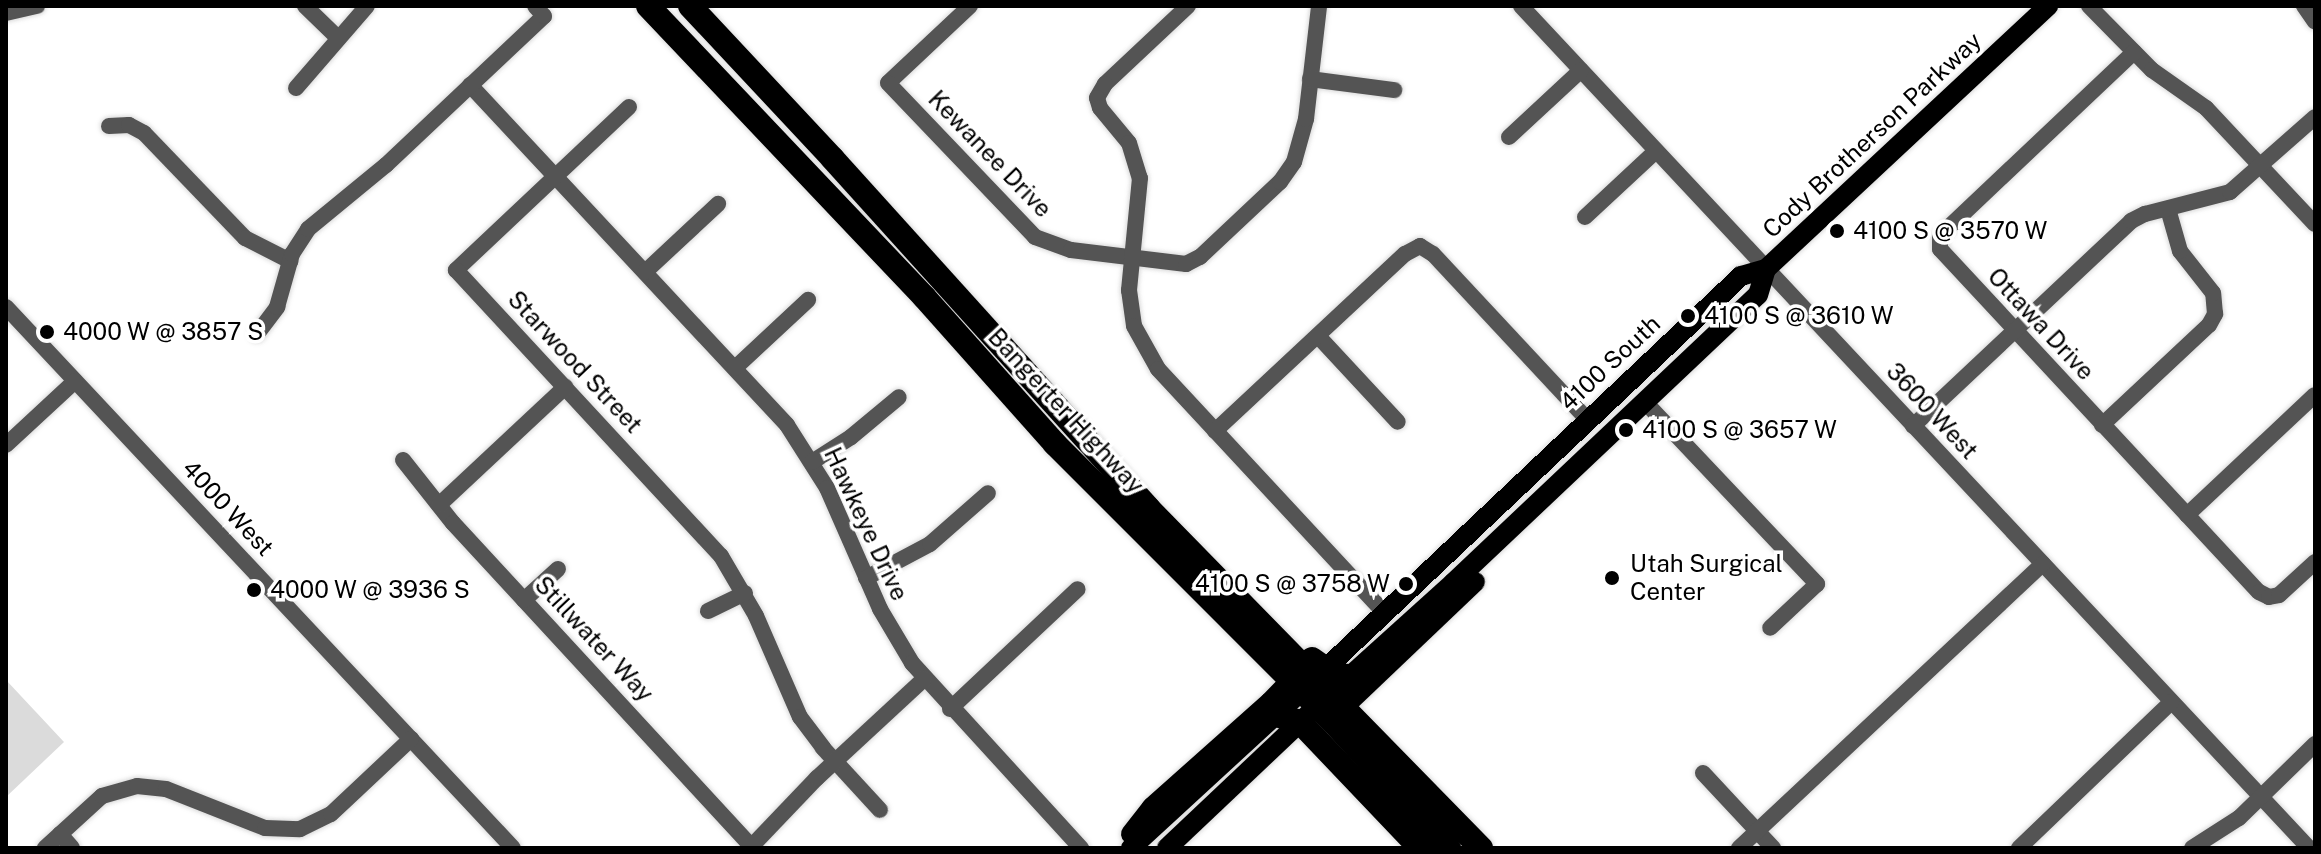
<!DOCTYPE html>
<style>
body{margin:0}
#map{position:relative;width:2321px;height:854px;overflow:hidden;background:#fff;font-family:"Public Sans",sans-serif}
div>[style]{position:absolute}
.green>*{inset:0;background:#dbdbdb}
.roads{filter:drop-shadow(0 0 2px #dbdbdb) drop-shadow(0 0 2px #dbdbdb)}
.minor>*{height:16px;margin:-8px;padding:0 8px;transform-origin:8px;border-radius:8px;background:#545454}
.major>*{height:20px;margin:-10px;padding:0 10px;transform-origin:10px;border-radius:10px;background:#000}
.highway>*{height:24px;margin:-12px;padding:0 12px;transform-origin:12px;border-radius:12px;background:#000}
.dots>*{width:22px;height:22px;translate:-50% -50%;box-sizing:border-box;border:4px solid #fff;border-radius:50%}
span{translate:-50% -50%;white-space:nowrap;text-align:center;line-height:1.15;-webkit-text-stroke:7px #fff;paint-order:stroke}
.street-label{font-size:24px;color:#000}
.poi-label{font-size:24px;color:#000}
.left{translate:0 -50%;text-align:left}
.right{translate:-100% -50%;text-align:right}
.frame{position:absolute;inset:0;border:8px solid #000;pointer-events:none}
</style>
<div id="map">
<div class="green">
<div style="clip-path:polygon(6px 680px,64px 742px,6px 797px)"></div>
</div>
<div class="roads">
<div class="minor">
<div style="left:305px;top:6px;width:46px;rotate:44.1deg"></div>
<div style="left:970px;top:6px;width:112px;rotate:136.8deg"></div>
<div style="left:888px;top:83px;width:213px;rotate:46.3deg"></div>
<div style="left:1035px;top:237px;width:38px;rotate:20deg"></div>
<div style="left:1071px;top:250px;width:116px;rotate:6.9deg"></div>
<div style="left:1186px;top:264px;width:16px;rotate:-27deg"></div>
<div style="left:1200px;top:257px;width:110px;rotate:-43.2deg"></div>
<div style="left:1280px;top:182px;width:24px;rotate:-55deg"></div>
<div style="left:1294px;top:162px;width:45px;rotate:-74.4deg"></div>
<div style="left:1306px;top:119px;width:114px;rotate:-83.4deg"></div>
<div style="left:1188px;top:6px;width:114px;rotate:136.8deg"></div>
<div style="left:1105px;top:84px;width:16px;rotate:120deg"></div>
<div style="left:1097px;top:98px;width:10px;rotate:73deg"></div>
<div style="left:1100px;top:108px;width:45px;rotate:50.4deg"></div>
<div style="left:1129px;top:143px;width:37px;rotate:73deg"></div>
<div style="left:1140px;top:178px;width:113px;rotate:95.6deg"></div>
<div style="left:1129px;top:290px;width:36px;rotate:82deg"></div>
<div style="left:1134px;top:326px;width:49px;rotate:60.8deg"></div>
<div style="left:1158px;top:369px;width:332px;rotate:47.1deg"></div>
<div style="left:1521px;top:6px;width:1153px;rotate:46.9deg"></div>
<div style="left:2089px;top:6px;width:90px;rotate:45.5deg"></div>
<div style="left:2152px;top:70px;width:66px;rotate:35.1deg"></div>
<div style="left:2206px;top:108px;width:159px;rotate:46.8deg"></div>
<div style="left:2304px;top:6px;width:19px;rotate:55deg"></div>
<div style="left:6px;top:13px;width:32px;rotate:-13deg"></div>
<div style="left:2134px;top:52px;width:257px;rotate:136.6deg"></div>
<div style="left:1947px;top:229px;width:11px;rotate:128deg"></div>
<div style="left:1940px;top:238px;width:11px;rotate:90deg"></div>
<div style="left:1940px;top:249px;width:468px;rotate:47.1deg"></div>
<div style="left:2259px;top:592px;width:11px;rotate:27deg"></div>
<div style="left:2269px;top:597px;width:10px;rotate:-11deg"></div>
<div style="left:2279px;top:595px;width:49px;rotate:-42.5deg"></div>
<div style="left:1310px;top:79px;width:85px;rotate:7.5deg"></div>
<div style="left:470px;top:85px;width:465px;rotate:47deg"></div>
<div style="left:787px;top:425px;width:75px;rotate:57.6deg"></div>
<div style="left:827px;top:488px;width:132px;rotate:66.3deg"></div>
<div style="left:880px;top:609px;width:63px;rotate:59.3deg"></div>
<div style="left:912px;top:663px;width:251px;rotate:47.6deg"></div>
<div style="left:296px;top:88px;width:108px;rotate:-49.1deg"></div>
<div style="left:629px;top:107px;width:238px;rotate:136.7deg"></div>
<div style="left:456px;top:270px;width:390px;rotate:47.2deg"></div>
<div style="left:721px;top:556px;width:69px;rotate:59.7deg"></div>
<div style="left:756px;top:616px;width:110px;rotate:66.5deg"></div>
<div style="left:800px;top:717px;width:39px;rotate:53deg"></div>
<div style="left:823px;top:748px;width:84px;rotate:47.4deg"></div>
<div style="left:109px;top:126px;width:20px;rotate:-3deg"></div>
<div style="left:129px;top:125px;width:17px;rotate:28deg"></div>
<div style="left:144px;top:133px;width:146px;rotate:46.1deg"></div>
<div style="left:245px;top:238px;width:51px;rotate:27.1deg"></div>
<div style="left:1509px;top:137px;width:98px;rotate:-42.9deg"></div>
<div style="left:1585px;top:217px;width:97px;rotate:-42.9deg"></div>
<div style="left:645px;top:272px;width:100px;rotate:-43deg"></div>
<div style="left:6px;top:307px;width:741px;rotate:46.86deg"></div>
<div style="left:257px;top:334px;width:34px;rotate:-53deg"></div>
<div style="left:277px;top:307px;width:55px;rotate:-74.2deg"></div>
<div style="left:292px;top:254px;width:30px;rotate:-57deg"></div>
<div style="left:308px;top:229px;width:101px;rotate:-39.4deg"></div>
<div style="left:386px;top:165px;width:217px;rotate:-43.3deg"></div>
<div style="left:544px;top:16px;width:13px;rotate:-132deg"></div>
<div style="left:1318px;top:336px;width:117px;rotate:47.1deg"></div>
<div style="left:735px;top:368px;width:100px;rotate:-43deg"></div>
<div style="left:1644px;top:401px;width:252px;rotate:46.6deg"></div>
<div style="left:1817px;top:584px;width:64px;rotate:136.9deg"></div>
<div style="left:2102px;top:425px;width:146px;rotate:-43.1deg"></div>
<div style="left:2209px;top:325px;width:13px;rotate:-61deg"></div>
<div style="left:2215px;top:314px;width:21px;rotate:-95deg"></div>
<div style="left:2213px;top:293px;width:53px;rotate:-128.2deg"></div>
<div style="left:2180px;top:251px;width:44px;rotate:-105.9deg"></div>
<div style="left:1913px;top:426px;width:299px;rotate:-43.2deg"></div>
<div style="left:2131px;top:221px;width:16px;rotate:-27deg"></div>
<div style="left:2145px;top:214px;width:88px;rotate:-14.5deg"></div>
<div style="left:2230px;top:192px;width:113px;rotate:-41.4deg"></div>
<div style="left:1215px;top:431px;width:260px;rotate:-43deg"></div>
<div style="left:1405px;top:254px;width:17px;rotate:-28deg"></div>
<div style="left:1420px;top:246px;width:15px;rotate:32deg"></div>
<div style="left:1433px;top:254px;width:227px;rotate:47deg"></div>
<div style="left:6px;top:445px;width:94px;rotate:-42.8deg"></div>
<div style="left:403px;top:460px;width:80px;rotate:51.6deg"></div>
<div style="left:453px;top:523px;width:442px;rotate:47.3deg"></div>
<div style="left:812px;top:462px;width:46px;rotate:-32.7deg"></div>
<div style="left:851px;top:437px;width:62px;rotate:-39.8deg"></div>
<div style="left:439px;top:505px;width:173px;rotate:-43.1deg"></div>
<div style="left:2187px;top:515px;width:175px;rotate:-43.2deg"></div>
<div style="left:866px;top:578px;width:72px;rotate:-28deg"></div>
<div style="left:930px;top:544px;width:77px;rotate:-41.3deg"></div>
<div style="left:524px;top:600px;width:46px;rotate:-42.4deg"></div>
<div style="left:708px;top:611px;width:41px;rotate:-25.9deg"></div>
<div style="left:950px;top:709px;width:175px;rotate:-43.2deg"></div>
<div style="left:1703px;top:773px;width:103px;rotate:47deg"></div>
<div style="left:60px;top:834px;width:18px;rotate:49deg"></div>
<div style="left:45px;top:848px;width:77px;rotate:-42.4deg"></div>
<div style="left:102px;top:796px;width:36px;rotate:-16deg"></div>
<div style="left:137px;top:786px;width:29px;rotate:6deg"></div>
<div style="left:166px;top:789px;width:106px;rotate:21.5deg"></div>
<div style="left:265px;top:828px;width:35px;rotate:2deg"></div>
<div style="left:300px;top:829px;width:34px;rotate:-26deg"></div>
<div style="left:331px;top:814px;width:110px;rotate:-43.2deg"></div>
<div style="left:750px;top:848px;width:97px;rotate:-46.3deg"></div>
<div style="left:817px;top:778px;width:146px;rotate:-42.8deg"></div>
<div style="left:1739px;top:848px;width:416px;rotate:-43.1deg"></div>
<div style="left:2019px;top:848px;width:211px;rotate:-43.8deg"></div>
<div style="left:2192px;top:848px;width:56px;rotate:-32.6deg"></div>
<div style="left:2239px;top:818px;width:106px;rotate:-44.2deg"></div>
</div>
<div class="major">
<div style="left:1339px;top:686px;width:154px;rotate:-42.1deg"></div>
<div style="left:1453px;top:583px;width:419px;rotate:-43.4deg"></div>
<div style="left:1758px;top:295px;width:27px;rotate:-73deg"></div>
<div style="left:1333px;top:717px;width:196px;rotate:-43.6deg"></div>
<div style="left:1131px;top:834px;width:34px;rotate:-52deg"></div>
<div style="left:1152px;top:807px;width:158px;rotate:-41.7deg"></div>
<div style="left:1270px;top:702px;width:30px;rotate:-46deg"></div>
<div style="left:1291px;top:680px;width:13px;rotate:-77deg"></div>
<div style="left:1131px;top:848px;width:232px;rotate:-42.6deg"></div>
<div style="left:1302px;top:691px;width:604px;rotate:-43.39deg"></div>
<div style="left:1741px;top:276px;width:26px;rotate:-16deg"></div>
<div style="left:1766px;top:269px;width:386px;rotate:-43deg"></div>
<div style="left:1167px;top:848px;width:197px;rotate:-43.4deg"></div>
</div>
<div class="highway">
<div style="left:648px;top:6px;width:402px;rotate:46.5deg"></div>
<div style="left:925px;top:298px;width:195px;rotate:48.3deg"></div>
<div style="left:1055px;top:444px;width:392px;rotate:45deg"></div>
<div style="left:1332px;top:721px;width:173px;rotate:47.3deg"></div>
<div style="left:690px;top:6px;width:209px;rotate:46.9deg"></div>
<div style="left:833px;top:159px;width:470px;rotate:47.9deg"></div>
<div style="left:1148px;top:508px;width:476px;rotate:45.6deg"></div>
<div style="left:1312px;top:659px;width:28px;rotate:35deg"></div>
<div style="left:1335px;top:675px;width:14px;rotate:4deg"></div>
<div style="left:1276px;top:715px;width:25px;rotate:16deg"></div>
<div style="left:1300px;top:722px;width:174px;rotate:46.4deg"></div>
</div>
</div>
<div class="dots">
<div style="left:1837px;top:231px;background:#000"></div>
<div style="left:1688px;top:316px;background:#000"></div>
<div style="left:47px;top:332px;background:#000"></div>
<div style="left:1626px;top:430px;background:#000"></div>
<div style="left:1612px;top:578px;background:#000"></div>
<div style="left:1406px;top:584px;background:#000"></div>
<div style="left:254px;top:590px;background:#000"></div>
</div>
<div class="street-label">
<span style="left:1872px;top:135px;rotate:-43deg">Cody Brotherson Parkway</span>
<span style="left:990px;top:154px;rotate:46deg">Kewanee Drive</span>
<span style="left:2041px;top:324px;rotate:47deg">Ottawa Drive</span>
<span style="left:575px;top:362px;rotate:47deg">Starwood Street</span>
<span style="left:1610px;top:363px;rotate:-43deg">4100 South</span>
<span style="left:1066px;top:411px;rotate:47deg">Bangerter Highway</span>
<span style="left:1932px;top:411px;rotate:47deg">3600 West</span>
<span style="left:228px;top:508px;rotate:47deg">4000 West</span>
<span style="left:866px;top:524px;rotate:65deg">Hawkeye Drive</span>
<span style="left:594px;top:639px;rotate:47deg">Stillwater Way</span>
</div>
<div class="poi-label">
<span class="left" style="left:1853px;top:231px">4100 S @ 3570 W</span>
<span class="left" style="left:1704px;top:316px">4100 S @ 3610 W</span>
<span class="left" style="left:63px;top:332px">4000 W @ 3857 S</span>
<span class="left" style="left:1642px;top:430px">4100 S @ 3657 W</span>
<span class="left" style="left:1630px;top:578px">Utah Surgical<br>Center</span>
<span class="right" style="left:1390px;top:584px">4100 S @ 3758 W</span>
<span class="left" style="left:270px;top:590px">4000 W @ 3936 S</span>
</div>
<div class="frame"></div>
</div>
